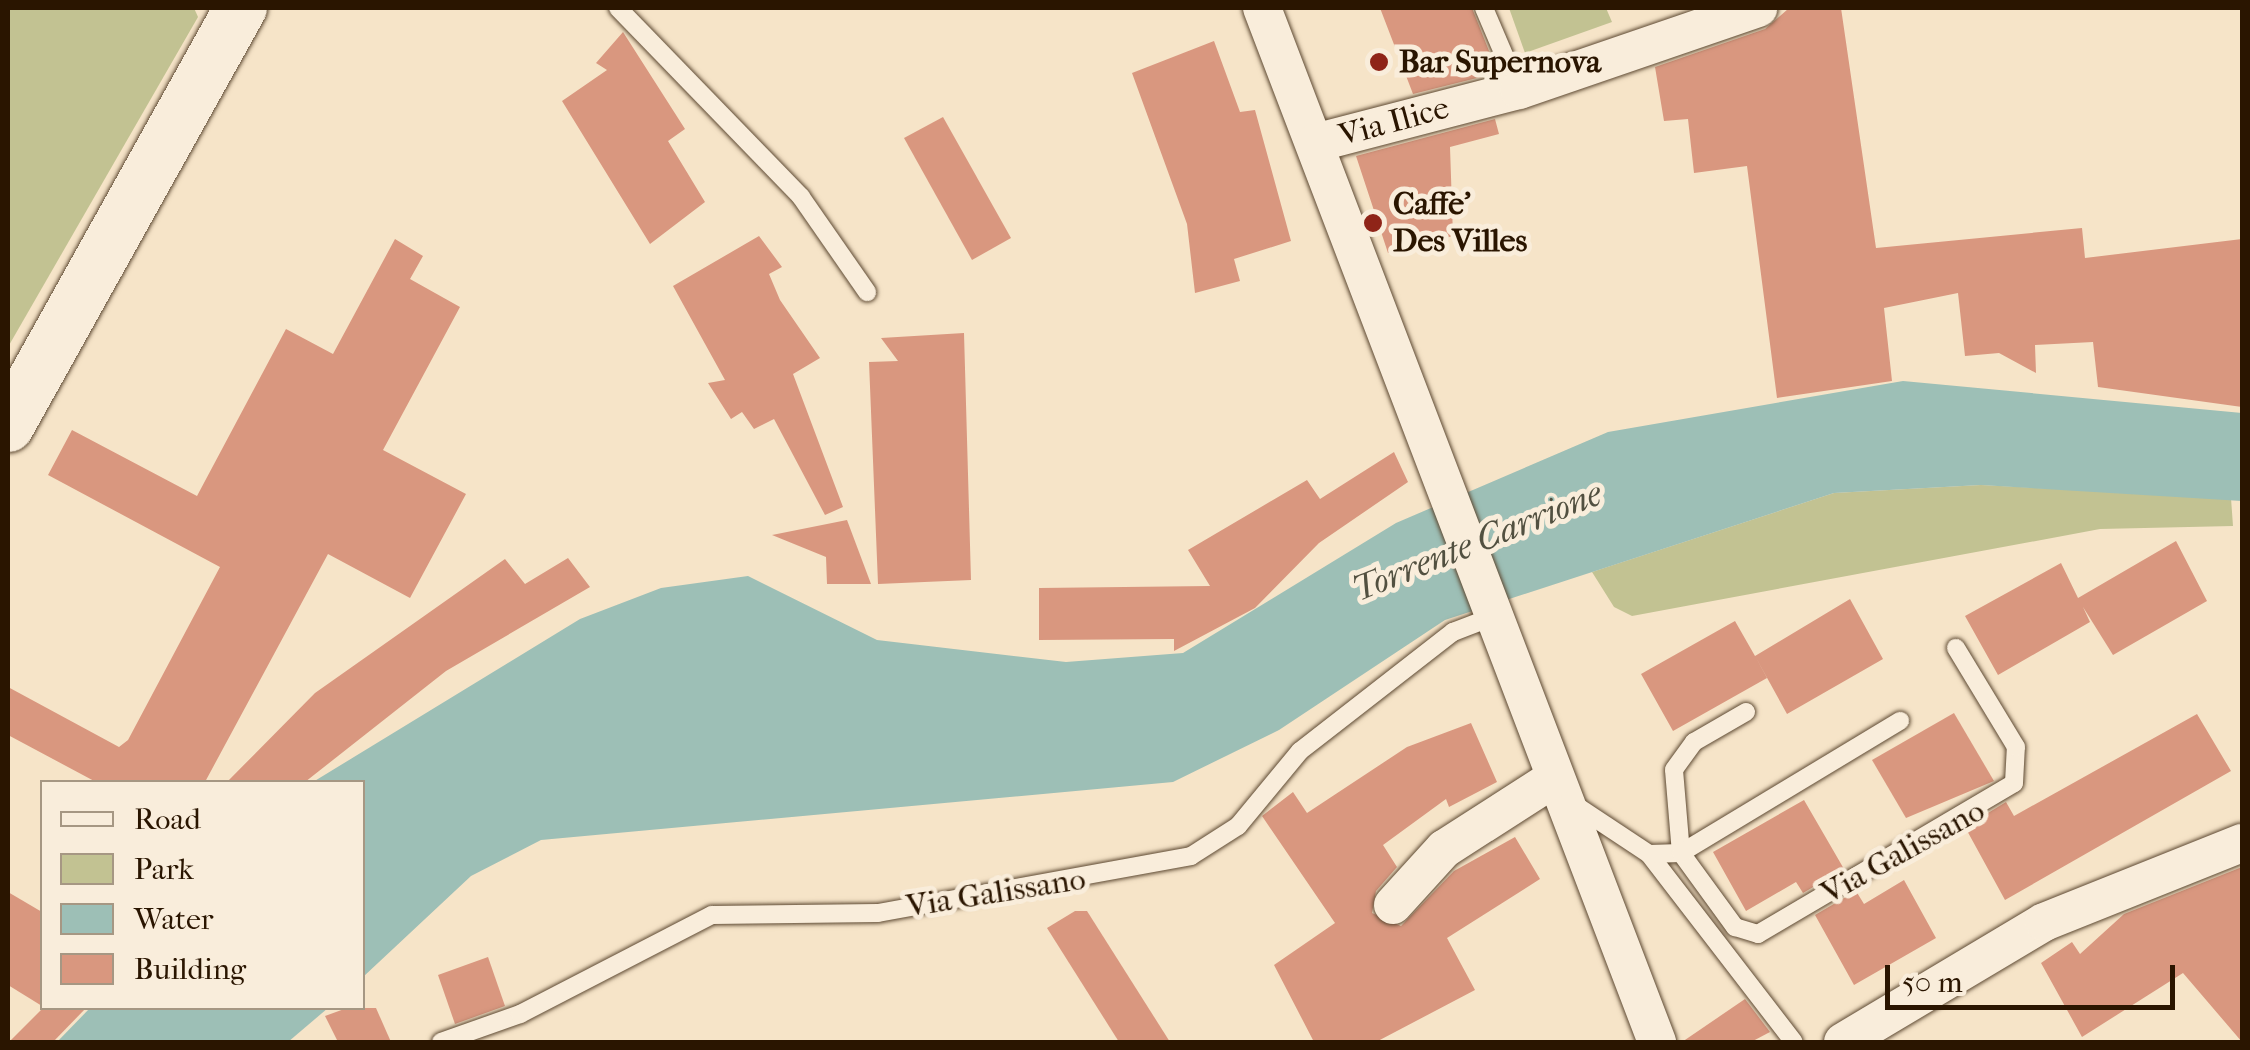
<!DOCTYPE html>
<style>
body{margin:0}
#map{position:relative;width:2250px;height:1050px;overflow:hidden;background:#f6e4c8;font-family:"IM FELL French Canon",serif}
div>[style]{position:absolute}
.green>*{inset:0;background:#c2c292}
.water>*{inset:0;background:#9dbfb6}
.building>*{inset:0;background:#d9977f}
.roads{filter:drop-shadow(0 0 2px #5d4932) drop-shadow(0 0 2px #5d4932)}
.service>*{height:18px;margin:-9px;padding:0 9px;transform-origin:9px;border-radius:9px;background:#f9eddb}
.minor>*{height:38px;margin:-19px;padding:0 19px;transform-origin:19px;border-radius:19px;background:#f9eddb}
.secondary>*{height:52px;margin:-26px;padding:0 26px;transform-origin:26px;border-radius:26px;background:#f9eddb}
.dots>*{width:28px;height:28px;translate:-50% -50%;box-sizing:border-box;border:5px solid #f9eddb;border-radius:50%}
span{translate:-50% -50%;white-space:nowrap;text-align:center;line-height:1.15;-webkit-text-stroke:10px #f9eddb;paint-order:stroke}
.poi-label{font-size:32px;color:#2a1500;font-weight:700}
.left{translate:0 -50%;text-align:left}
.street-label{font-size:32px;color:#2a1500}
.water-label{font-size:35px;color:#525040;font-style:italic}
.frame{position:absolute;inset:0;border:10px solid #2a1500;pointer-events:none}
.legend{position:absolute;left:40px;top:780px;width:325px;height:230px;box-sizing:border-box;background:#f9eddb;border:2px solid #a69783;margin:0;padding:12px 18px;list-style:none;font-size:30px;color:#2a1500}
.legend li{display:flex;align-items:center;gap:20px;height:50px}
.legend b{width:50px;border:2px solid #a69783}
.scale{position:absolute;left:1885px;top:965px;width:290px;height:45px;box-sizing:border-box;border:5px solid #2a1500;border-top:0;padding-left:12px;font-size:30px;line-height:35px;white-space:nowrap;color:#2a1500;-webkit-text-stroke:8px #f9eddb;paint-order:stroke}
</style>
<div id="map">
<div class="green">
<div style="clip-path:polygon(8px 8px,194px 8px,198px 17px,8px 347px)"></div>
<div style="clip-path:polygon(1509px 8px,1606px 8px,1612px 22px,1525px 53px)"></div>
<div style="clip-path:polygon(1981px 485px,2231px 498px,2233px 526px,2100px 529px,1632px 616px,1614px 607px,1592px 572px,1834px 493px)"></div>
</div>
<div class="water">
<div style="clip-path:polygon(1903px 381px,2242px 413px,2242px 501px,1981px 485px,1834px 493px,1445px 620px,1279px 730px,1173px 782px,541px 840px,471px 876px,363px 977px,362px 782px,313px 782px,580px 619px,661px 588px,748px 576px,877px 640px,1066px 662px,1183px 653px,1396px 523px,1608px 432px)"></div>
<div style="clip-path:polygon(90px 1008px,328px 1008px,288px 1042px,57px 1042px)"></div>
</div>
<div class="building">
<div style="clip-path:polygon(1380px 8px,1472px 8px,1491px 56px,1482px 60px,1485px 76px,1413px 94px)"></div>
<div style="clip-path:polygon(1841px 8px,1876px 248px,2082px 228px,2085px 258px,2242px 239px,2242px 407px,2098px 387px,2093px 342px,2035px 345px,2036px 373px,1999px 353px,1965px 356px,1958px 293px,1884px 308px,1892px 381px,1777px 398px,1747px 166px,1694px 173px,1688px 119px,1664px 121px,1655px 67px,1765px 29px,1788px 9px)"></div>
<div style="clip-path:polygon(623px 32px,685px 129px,668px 141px,705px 202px,650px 244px,562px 101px,607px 70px,596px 63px)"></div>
<div style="clip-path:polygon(1214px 41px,1240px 112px,1255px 110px,1291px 241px,1234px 259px,1240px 281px,1195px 293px,1187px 224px,1132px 73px)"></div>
<div style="clip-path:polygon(943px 117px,1011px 238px,972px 260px,904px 138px)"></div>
<div style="clip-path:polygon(1495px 119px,1499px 134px,1450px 147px,1453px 236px,1388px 253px,1356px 156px)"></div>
<div style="clip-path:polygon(759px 236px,782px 267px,769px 274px,780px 300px,820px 358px,793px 374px,843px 507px,825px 515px,774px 419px,754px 429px,742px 412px,731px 419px,708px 383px,725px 380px,673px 286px)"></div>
<div style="clip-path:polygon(395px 239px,423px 256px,410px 279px,460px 307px,383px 450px,466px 494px,410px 598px,328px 554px,205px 782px,96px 782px,8px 735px,8px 687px,119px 747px,128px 740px,220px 567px,48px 475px,72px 430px,197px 496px,286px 329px,333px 354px)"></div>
<div style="clip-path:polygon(964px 333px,971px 580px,878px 584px,869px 362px,898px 361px,881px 338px)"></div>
<div style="clip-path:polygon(1394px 452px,1408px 482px,1319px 543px,1255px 608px,1174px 651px,1174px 639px,1039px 640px,1039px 588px,1210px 586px,1188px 550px,1307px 480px,1320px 499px)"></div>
<div style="clip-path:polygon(847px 520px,871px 584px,827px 584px,826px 557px,772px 535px)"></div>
<div style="clip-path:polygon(2176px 541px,2207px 601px,2113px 655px,2083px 607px,2090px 622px,1998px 675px,1965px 616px,2061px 563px,2078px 598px)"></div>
<div style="clip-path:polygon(568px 558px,590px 587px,446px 671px,305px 782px,227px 782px,315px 693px,505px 559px,525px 584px)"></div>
<div style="clip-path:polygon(1850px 599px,1883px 659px,1787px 714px,1755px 656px,1767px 678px,1673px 731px,1641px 674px,1735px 621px,1755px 656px)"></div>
<div style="clip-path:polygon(1954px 713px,1994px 781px,1906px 818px,1872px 760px)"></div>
<div style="clip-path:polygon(2197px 714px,2231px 771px,2005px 900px,1965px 827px,2006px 802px,2014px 816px)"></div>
<div style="clip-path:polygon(1471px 723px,1497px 782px,1449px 807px,1446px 799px,1383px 845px,1397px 867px,1376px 891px,1372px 913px,1401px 926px,1454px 871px,1515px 837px,1540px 879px,1447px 938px,1475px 990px,1376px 1042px,1314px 1042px,1274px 965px,1335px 923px,1262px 816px,1293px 792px,1307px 813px,1407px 747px)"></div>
<div style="clip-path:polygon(1804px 800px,1844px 869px,1803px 893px,1796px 882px,1746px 911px,1713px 852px)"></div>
<div style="clip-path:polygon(2242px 867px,2242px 1042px,2183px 973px,2082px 1037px,2041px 963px,2072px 942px,2080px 954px,2124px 914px)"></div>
<div style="clip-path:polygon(1904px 880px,1936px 938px,1854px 985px,1815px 915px,1856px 891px,1864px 904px)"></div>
<div style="clip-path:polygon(8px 892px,42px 912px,42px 1006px,8px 985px)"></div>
<div style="clip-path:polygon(1075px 911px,1087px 911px,1170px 1042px,1119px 1042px,1047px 928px)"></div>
<div style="clip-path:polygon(488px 957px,505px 1006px,455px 1024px,438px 975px)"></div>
<div style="clip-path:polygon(1745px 999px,1770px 1032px,1751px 1042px,1682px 1042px)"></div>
<div style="clip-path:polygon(43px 1008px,86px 1008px,53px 1042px,9px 1042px)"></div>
<div style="clip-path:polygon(347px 1008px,376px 1008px,391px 1042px,338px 1042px,325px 1016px)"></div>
</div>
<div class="roads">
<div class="service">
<div style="left:618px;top:8px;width:263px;rotate:45.9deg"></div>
<div style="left:801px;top:197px;width:116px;rotate:55.2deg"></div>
<div style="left:1484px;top:8px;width:89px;rotate:66.9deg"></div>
<div style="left:1746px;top:712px;width:60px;rotate:150deg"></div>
<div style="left:1694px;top:742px;width:34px;rotate:126deg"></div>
<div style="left:1674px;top:770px;width:83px;rotate:85.2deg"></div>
<div style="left:1681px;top:853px;width:92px;rotate:53.9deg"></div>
<div style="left:1735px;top:927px;width:24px;rotate:17deg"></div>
<div style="left:1758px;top:934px;width:297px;rotate:-30.5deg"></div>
<div style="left:2014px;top:783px;width:36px;rotate:-87deg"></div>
<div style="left:2016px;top:747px;width:116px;rotate:-121.2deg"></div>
<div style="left:1569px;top:801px;width:96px;rotate:33.5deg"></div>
<div style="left:1649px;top:854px;width:237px;rotate:52.4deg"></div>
<div style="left:1649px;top:854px;width:32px;rotate:-2deg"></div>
<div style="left:1681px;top:853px;width:256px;rotate:-31.1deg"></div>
<div style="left:441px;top:1042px;width:84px;rotate:-19.5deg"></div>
<div style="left:520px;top:1014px;width:216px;rotate:-27.3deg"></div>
<div style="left:712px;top:915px;width:166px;rotate:-0.7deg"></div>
<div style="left:878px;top:913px;width:318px;rotate:-10.3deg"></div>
<div style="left:1191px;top:856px;width:56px;rotate:-32.6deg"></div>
<div style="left:1238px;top:826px;width:97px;rotate:-50.4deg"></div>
<div style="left:1300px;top:751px;width:194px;rotate:-37.9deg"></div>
<div style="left:1453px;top:632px;width:40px;rotate:-21deg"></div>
</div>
<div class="minor">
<div style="left:1262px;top:8px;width:1107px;rotate:69.09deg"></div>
<div style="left:1315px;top:143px;width:211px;rotate:-14.6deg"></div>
<div style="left:1519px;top:90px;width:253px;rotate:-18.9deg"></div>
<div style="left:1393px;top:905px;width:76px;rotate:-47.7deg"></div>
<div style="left:1444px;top:849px;width:130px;rotate:-32.7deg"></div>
<div style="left:1843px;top:1042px;width:234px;rotate:-30.8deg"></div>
<div style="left:2044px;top:922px;width:213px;rotate:-21.8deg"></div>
</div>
<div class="secondary">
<div style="left:8px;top:426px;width:479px;rotate:-60.9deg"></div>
</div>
</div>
<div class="dots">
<div style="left:1379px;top:62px;background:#8f2418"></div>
<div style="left:1373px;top:223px;background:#8f2418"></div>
</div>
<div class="poi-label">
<span class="left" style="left:1399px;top:62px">Bar Supernova</span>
<span class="left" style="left:1393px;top:223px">Caffe'<br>Des Villes</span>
</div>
<div class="street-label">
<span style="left:1394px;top:122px;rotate:-15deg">Via Ilice</span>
<span style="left:1903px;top:852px;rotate:-29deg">Via Galissano</span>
<span style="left:996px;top:893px;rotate:-9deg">Via Galissano</span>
</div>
<div class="water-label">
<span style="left:1477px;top:542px;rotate:-22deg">Torrente Carrione</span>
</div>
<div class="frame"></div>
<ul class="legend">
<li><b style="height:12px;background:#f9eddb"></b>Road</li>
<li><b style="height:28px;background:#c2c292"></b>Park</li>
<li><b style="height:28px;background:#9dbfb6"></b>Water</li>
<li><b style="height:28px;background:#d9977f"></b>Building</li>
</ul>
<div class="scale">50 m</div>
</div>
